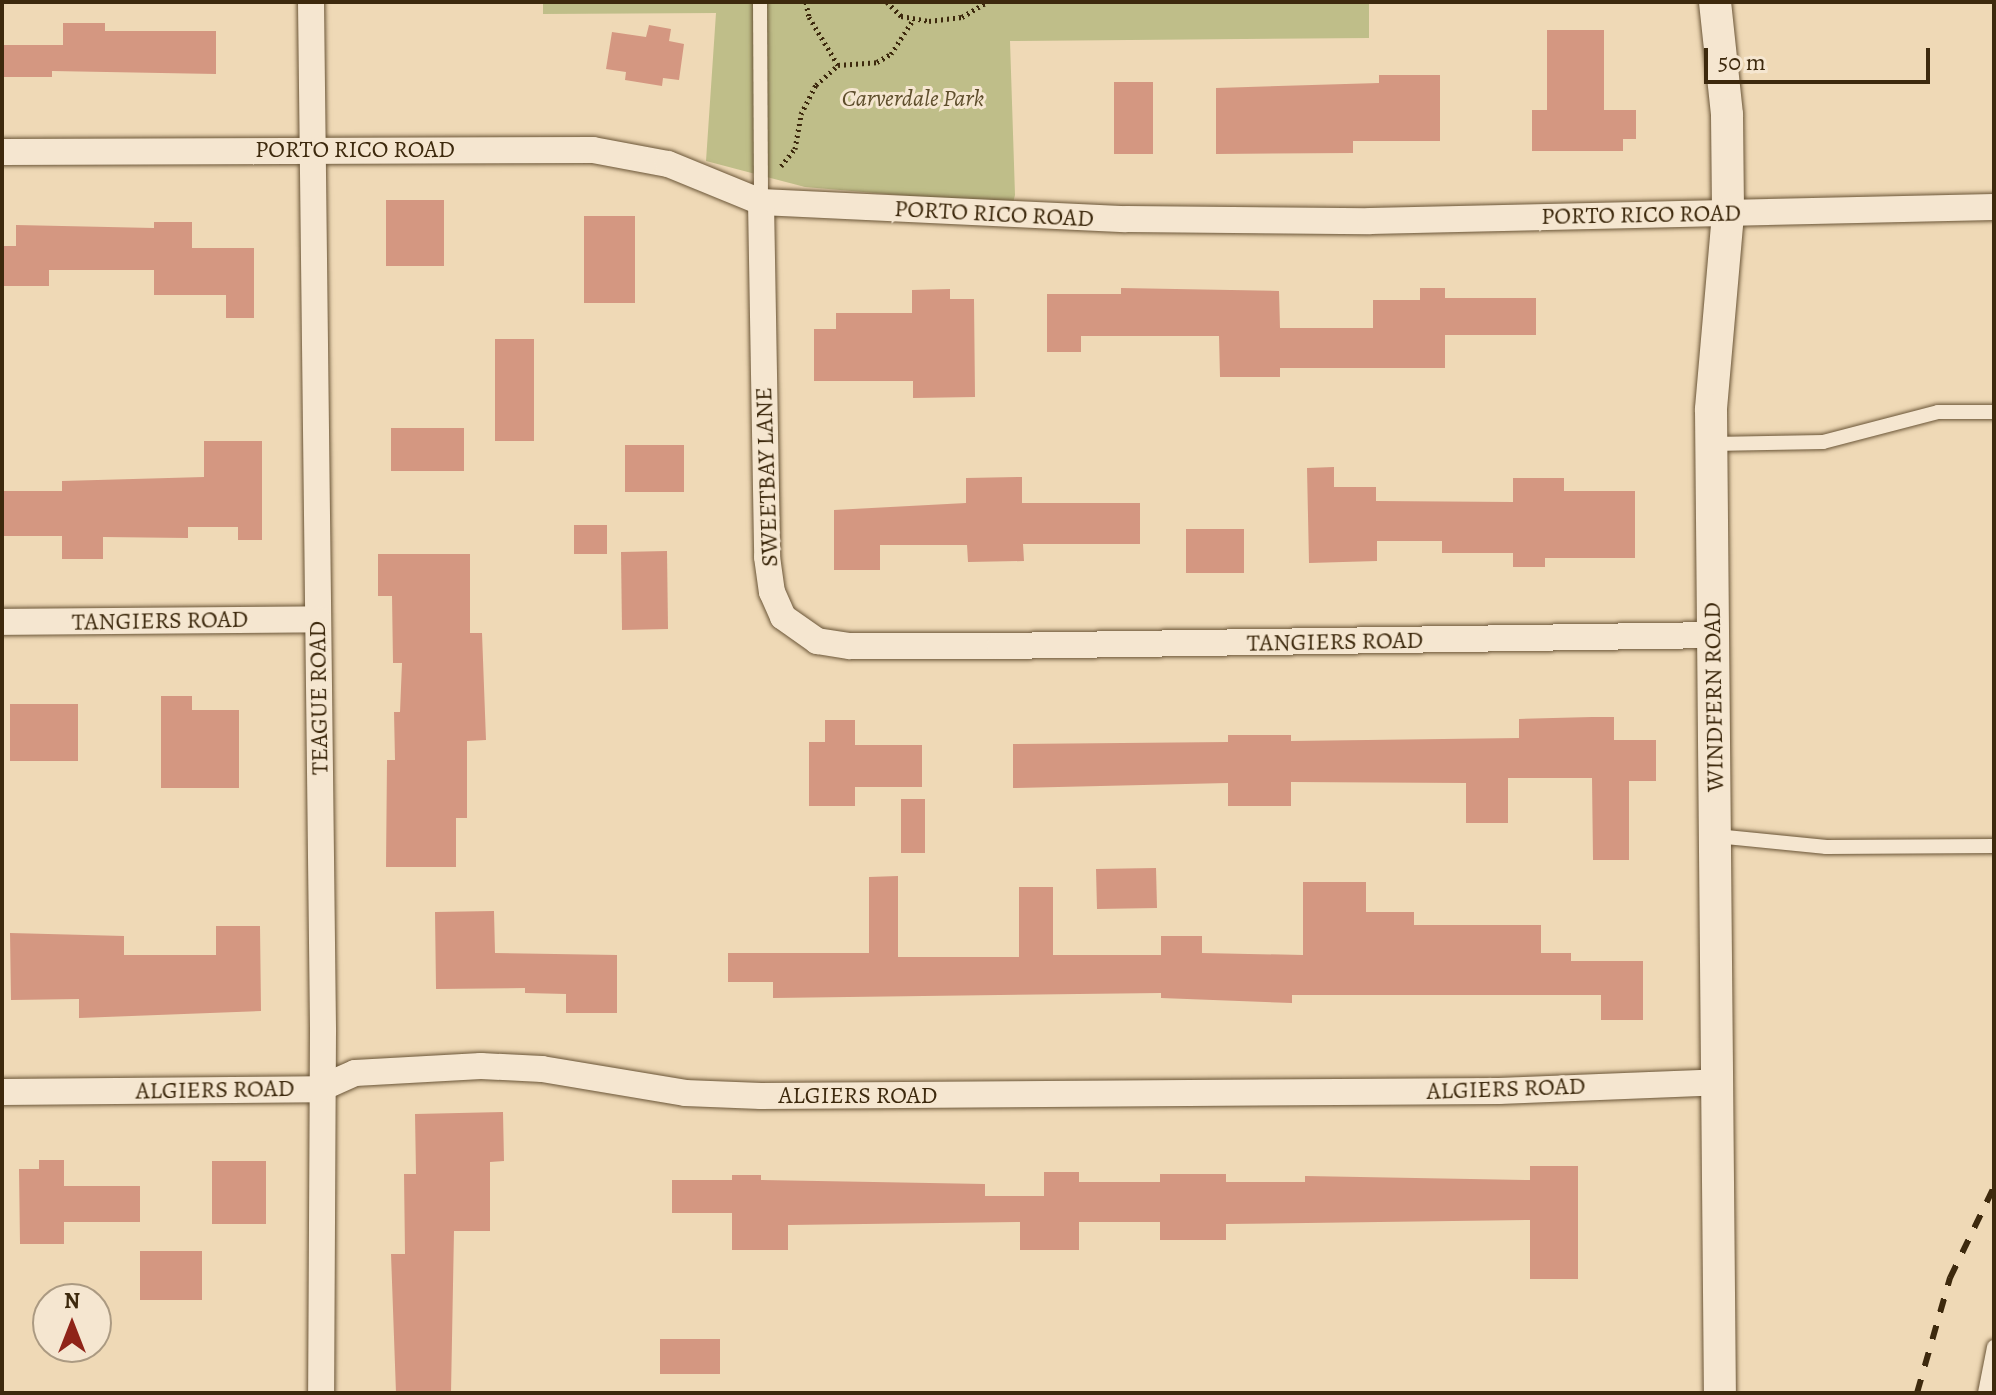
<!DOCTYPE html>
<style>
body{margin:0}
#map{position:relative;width:1996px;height:1395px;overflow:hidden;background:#efd9b6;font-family:Alegreya,serif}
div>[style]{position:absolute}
.green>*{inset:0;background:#bfbe89}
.building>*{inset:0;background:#d49781}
.path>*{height:5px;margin-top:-2.5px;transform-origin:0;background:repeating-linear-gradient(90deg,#3d290d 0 2px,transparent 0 6px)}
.roads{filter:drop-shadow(0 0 2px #6a5537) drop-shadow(0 0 2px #6a5537)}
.service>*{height:14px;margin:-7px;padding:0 7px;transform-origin:7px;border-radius:7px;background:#f5e6d0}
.minor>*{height:26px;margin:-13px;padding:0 13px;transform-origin:13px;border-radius:13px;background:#f5e6d0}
.tertiary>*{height:32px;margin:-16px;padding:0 16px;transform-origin:16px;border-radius:16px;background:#f5e6d0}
.rail>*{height:6px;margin-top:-3px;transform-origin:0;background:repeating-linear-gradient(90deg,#3d290d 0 14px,transparent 0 28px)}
span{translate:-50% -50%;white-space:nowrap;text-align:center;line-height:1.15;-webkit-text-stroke:6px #f5e6d0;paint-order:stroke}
.park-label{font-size:24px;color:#5e4e2c;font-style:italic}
.street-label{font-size:24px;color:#3d290d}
.frame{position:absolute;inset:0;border:4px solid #3d290d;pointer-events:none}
.north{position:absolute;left:32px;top:1283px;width:80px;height:80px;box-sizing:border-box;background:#f5e6d0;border:2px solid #ab9a82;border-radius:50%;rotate:0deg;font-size:22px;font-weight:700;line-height:32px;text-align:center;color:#3d290d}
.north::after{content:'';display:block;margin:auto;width:28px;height:36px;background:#8f2418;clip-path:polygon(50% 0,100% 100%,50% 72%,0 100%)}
.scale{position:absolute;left:1704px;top:48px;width:226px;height:36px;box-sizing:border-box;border:4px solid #3d290d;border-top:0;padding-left:10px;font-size:24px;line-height:28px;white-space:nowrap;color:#3d290d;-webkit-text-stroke:6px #f5e6d0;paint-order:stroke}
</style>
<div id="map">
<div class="green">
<div style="clip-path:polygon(543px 2px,1369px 2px,1369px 38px,1010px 41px,1015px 195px,1013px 203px,1004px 204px,805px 187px,706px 161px,716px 13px,543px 14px)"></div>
</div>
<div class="building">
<div style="clip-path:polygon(63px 23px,105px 23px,105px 31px,216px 31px,216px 74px,52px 71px,52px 77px,2px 77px,2px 45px,63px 45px)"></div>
<div style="clip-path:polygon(649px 25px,671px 29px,669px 41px,684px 44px,679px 80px,663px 78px,662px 86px,625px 80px,626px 72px,606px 69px,612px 32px,646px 37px)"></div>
<div style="clip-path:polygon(1547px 30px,1604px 30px,1604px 110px,1636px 110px,1636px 139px,1623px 139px,1623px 151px,1532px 151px,1532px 110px,1547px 110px)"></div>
<div style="clip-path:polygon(1379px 75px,1440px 75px,1440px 141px,1353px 141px,1353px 153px,1216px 154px,1216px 88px,1379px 83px)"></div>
<div style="clip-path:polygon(1114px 82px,1153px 82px,1153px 154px,1114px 154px)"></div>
<div style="clip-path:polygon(386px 200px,444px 200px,444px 266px,386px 266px)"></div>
<div style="clip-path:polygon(584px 216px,635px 216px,635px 303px,584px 303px)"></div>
<div style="clip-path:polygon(154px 222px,192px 222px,192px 248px,254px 248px,254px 318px,226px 318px,226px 295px,154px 295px,154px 270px,49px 270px,49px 286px,2px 286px,2px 246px,16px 246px,16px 225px,154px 228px)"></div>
<div style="clip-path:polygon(1121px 288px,1279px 291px,1280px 328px,1373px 328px,1373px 300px,1420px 300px,1420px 288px,1445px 288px,1445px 298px,1536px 298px,1536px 335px,1445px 335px,1445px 368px,1280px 368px,1280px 377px,1220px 377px,1219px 336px,1081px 336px,1081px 352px,1047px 352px,1047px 294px,1121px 294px)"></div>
<div style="clip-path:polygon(950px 289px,950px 299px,974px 299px,975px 397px,913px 398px,913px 381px,814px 381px,814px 329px,836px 329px,836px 313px,912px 313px,912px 290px)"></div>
<div style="clip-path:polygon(495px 339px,534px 339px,534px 441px,495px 441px)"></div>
<div style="clip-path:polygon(391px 428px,464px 428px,464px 471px,391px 471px)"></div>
<div style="clip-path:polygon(204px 441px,262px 441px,262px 540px,238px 540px,238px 527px,188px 527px,188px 538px,103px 537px,103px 559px,62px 559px,62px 536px,2px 536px,2px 491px,62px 491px,62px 481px,204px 477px)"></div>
<div style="clip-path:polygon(625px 445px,684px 445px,684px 492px,625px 492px)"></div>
<div style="clip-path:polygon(1334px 467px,1334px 487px,1376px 487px,1376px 501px,1513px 502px,1513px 478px,1564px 478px,1564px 491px,1635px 491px,1635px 558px,1545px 558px,1545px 567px,1513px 567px,1513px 553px,1442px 553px,1442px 541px,1377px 541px,1377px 561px,1309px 563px,1307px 468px)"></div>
<div style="clip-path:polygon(1022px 477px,1022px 503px,1140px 503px,1140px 544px,1023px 544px,1024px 561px,968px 562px,967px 545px,880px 545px,880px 570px,834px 570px,834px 510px,966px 503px,966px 478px)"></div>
<div style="clip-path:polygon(574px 525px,607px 525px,607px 554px,574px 554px)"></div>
<div style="clip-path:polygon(1186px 529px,1244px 529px,1244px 573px,1186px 573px)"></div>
<div style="clip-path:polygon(667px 551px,668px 629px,622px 630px,621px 552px)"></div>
<div style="clip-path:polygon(378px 554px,470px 554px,470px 633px,482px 633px,486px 740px,467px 741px,467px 818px,456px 818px,456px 867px,386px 867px,387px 760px,395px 760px,394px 712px,400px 712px,402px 663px,393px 663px,392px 596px,378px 596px)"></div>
<div style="clip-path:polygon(161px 696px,192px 696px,192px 710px,239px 710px,239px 788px,161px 788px)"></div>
<div style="clip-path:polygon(10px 704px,78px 704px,78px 761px,10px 761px)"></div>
<div style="clip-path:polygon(1592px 717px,1614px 717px,1614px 740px,1656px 740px,1656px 781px,1629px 781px,1629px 860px,1593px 860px,1592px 778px,1508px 778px,1508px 823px,1466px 823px,1466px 783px,1291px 782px,1291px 806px,1228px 806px,1228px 783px,1013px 788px,1013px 744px,1228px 742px,1228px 735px,1291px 735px,1291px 741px,1519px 738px,1519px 719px)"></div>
<div style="clip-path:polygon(825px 720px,855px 720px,855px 745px,922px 745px,922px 787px,855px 787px,855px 806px,809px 806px,809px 742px,825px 742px)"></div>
<div style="clip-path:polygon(901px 799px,925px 799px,925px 853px,901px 853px)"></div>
<div style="clip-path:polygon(1156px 868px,1157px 908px,1097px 909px,1096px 869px)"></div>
<div style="clip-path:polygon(898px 876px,898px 957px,1019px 957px,1019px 887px,1053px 887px,1053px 955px,1161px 955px,1161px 936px,1202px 936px,1202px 953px,1303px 955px,1303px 882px,1366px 882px,1366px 912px,1414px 912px,1414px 925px,1541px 925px,1541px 953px,1571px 953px,1571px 961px,1643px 961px,1643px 1020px,1601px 1020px,1601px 995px,1292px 995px,1292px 1003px,1161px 998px,1161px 993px,773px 998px,773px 982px,728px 982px,728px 953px,869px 953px,869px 877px)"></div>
<div style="clip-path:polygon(494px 911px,495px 953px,617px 955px,617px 1013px,566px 1013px,566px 994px,525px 993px,525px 988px,436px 989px,435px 912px)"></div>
<div style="clip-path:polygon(216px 926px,260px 926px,261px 1011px,79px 1018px,79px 999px,11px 1000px,10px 933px,124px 936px,124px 955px,216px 955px)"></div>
<div style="clip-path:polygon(503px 1112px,504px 1161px,490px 1162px,490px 1231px,454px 1231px,451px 1393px,396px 1393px,391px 1254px,405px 1254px,404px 1174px,416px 1174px,415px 1114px)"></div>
<div style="clip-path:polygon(39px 1160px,64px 1160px,64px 1186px,140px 1186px,140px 1222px,64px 1222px,64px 1244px,20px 1244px,19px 1169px,39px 1169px)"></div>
<div style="clip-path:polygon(212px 1161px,266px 1161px,266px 1224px,212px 1224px)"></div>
<div style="clip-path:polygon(1530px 1166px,1578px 1166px,1578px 1279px,1530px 1279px,1530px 1220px,1226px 1224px,1226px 1240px,1160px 1240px,1160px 1222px,1079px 1222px,1079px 1250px,1020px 1250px,1020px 1222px,788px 1225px,788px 1250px,732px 1250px,732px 1213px,672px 1213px,672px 1180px,732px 1180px,732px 1175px,761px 1175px,761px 1180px,985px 1184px,985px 1196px,1044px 1196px,1044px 1172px,1079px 1172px,1079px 1182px,1160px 1182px,1160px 1174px,1226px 1174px,1226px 1182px,1305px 1182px,1305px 1176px,1530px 1180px)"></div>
<div style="clip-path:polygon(140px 1251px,202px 1251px,202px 1300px,140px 1300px)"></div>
<div style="clip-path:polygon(660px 1339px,720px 1339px,720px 1374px,660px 1374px)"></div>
</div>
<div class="path">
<div style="left:806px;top:2px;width:15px;rotate:79deg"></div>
<div style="left:809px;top:17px;width:56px;rotate:58.9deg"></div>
<div style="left:887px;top:2px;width:20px;rotate:45deg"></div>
<div style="left:901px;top:16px;width:28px;rotate:10deg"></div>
<div style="left:929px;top:21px;width:33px;rotate:-7deg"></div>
<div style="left:962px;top:17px;width:29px;rotate:-31deg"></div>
<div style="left:781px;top:166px;width:22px;rotate:-51deg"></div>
<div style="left:795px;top:149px;width:36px;rotate:-80deg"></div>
<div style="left:801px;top:114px;width:33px;rotate:-63deg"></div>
<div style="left:816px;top:85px;width:30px;rotate:-42deg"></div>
<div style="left:838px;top:65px;width:39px;rotate:-4deg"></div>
<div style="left:877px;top:62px;width:16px;rotate:-30deg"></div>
<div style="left:891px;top:54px;width:40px;rotate:-57.1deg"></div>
</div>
<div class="roads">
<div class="service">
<div style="left:760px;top:2px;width:200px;rotate:89.7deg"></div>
<div style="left:1712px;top:444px;width:111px;rotate:-1deg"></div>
<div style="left:1823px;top:442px;width:119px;rotate:-14.6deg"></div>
<div style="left:1938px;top:412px;width:56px"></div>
<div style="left:1716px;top:836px;width:111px;rotate:5.7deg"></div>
<div style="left:1826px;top:847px;width:168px;rotate:-0.3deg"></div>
<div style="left:1985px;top:1393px;width:47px;rotate:-78.9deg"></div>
</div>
<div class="minor">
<div style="left:311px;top:2px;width:1030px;rotate:89.33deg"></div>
<div style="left:323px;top:1032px;width:361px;rotate:90.3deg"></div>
<div style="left:2px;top:152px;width:591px;rotate:-0.19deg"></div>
<div style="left:593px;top:150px;width:76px;rotate:10.6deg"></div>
<div style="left:668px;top:164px;width:100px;rotate:22.2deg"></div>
<div style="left:761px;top:202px;width:365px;rotate:2.7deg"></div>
<div style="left:1126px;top:219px;width:244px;rotate:0.5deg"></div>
<div style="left:1370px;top:221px;width:624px;rotate:-1.29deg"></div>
<div style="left:761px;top:202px;width:355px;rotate:89deg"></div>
<div style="left:767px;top:557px;width:35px;rotate:82deg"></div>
<div style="left:772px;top:592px;width:27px;rotate:66deg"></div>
<div style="left:783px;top:617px;width:42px;rotate:35.2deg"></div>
<div style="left:817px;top:641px;width:33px;rotate:9deg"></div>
<div style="left:850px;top:646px;width:150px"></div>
<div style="left:1000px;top:646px;width:714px;rotate:-0.88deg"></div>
<div style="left:2px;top:622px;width:316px;rotate:-0.5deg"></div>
<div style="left:2px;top:1092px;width:317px;rotate:-0.5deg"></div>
<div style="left:319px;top:1089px;width:39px;rotate:-24deg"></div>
<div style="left:355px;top:1073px;width:126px;rotate:-3.2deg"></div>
<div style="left:481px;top:1066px;width:61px;rotate:2.8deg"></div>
<div style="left:542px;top:1069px;width:145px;rotate:9.5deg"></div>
<div style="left:685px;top:1093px;width:76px;rotate:2.3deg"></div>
<div style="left:761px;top:1096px;width:738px;rotate:-0.39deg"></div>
<div style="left:1499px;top:1091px;width:220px;rotate:-2.3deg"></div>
</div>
<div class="tertiary">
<div style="left:1715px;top:2px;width:114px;rotate:83.9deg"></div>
<div style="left:1727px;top:115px;width:99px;rotate:89.4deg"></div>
<div style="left:1728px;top:214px;width:197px;rotate:95deg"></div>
<div style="left:1711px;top:410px;width:983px;rotate:89.48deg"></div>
</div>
</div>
<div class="rail">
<div style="left:1917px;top:1393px;width:120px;rotate:-74deg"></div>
<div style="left:1950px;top:1278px;width:101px;rotate:-64.2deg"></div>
</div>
<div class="park-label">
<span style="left:913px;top:99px">Carverdale Park</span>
</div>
<div class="street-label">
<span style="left:355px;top:150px">PORTO RICO ROAD</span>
<span style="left:994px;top:214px;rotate:3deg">PORTO RICO ROAD</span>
<span style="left:1641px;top:215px;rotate:-1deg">PORTO RICO ROAD</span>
<span style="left:767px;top:477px;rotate:-92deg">SWEETBAY LANE</span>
<span style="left:160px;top:621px;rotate:-1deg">TANGIERS ROAD</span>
<span style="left:1335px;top:642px;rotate:-1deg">TANGIERS ROAD</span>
<span style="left:1714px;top:697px;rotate:-91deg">WINDFERN ROAD</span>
<span style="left:319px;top:698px;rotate:-91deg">TEAGUE ROAD</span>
<span style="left:1506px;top:1089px;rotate:-2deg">ALGIERS ROAD</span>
<span style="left:215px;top:1090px;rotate:-1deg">ALGIERS ROAD</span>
<span style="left:858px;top:1096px">ALGIERS ROAD</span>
</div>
<div class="frame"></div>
<div class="north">N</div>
<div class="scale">50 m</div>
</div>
